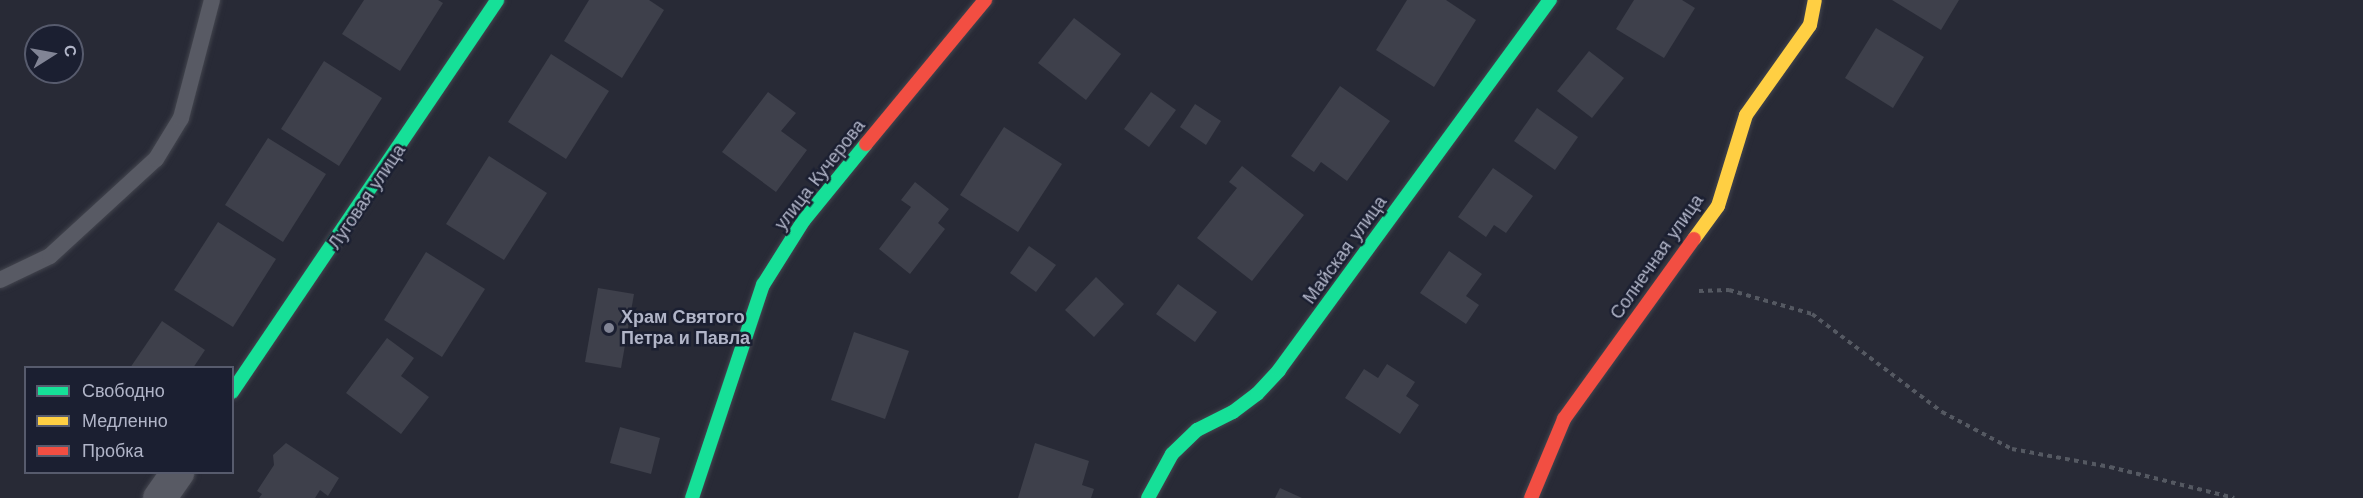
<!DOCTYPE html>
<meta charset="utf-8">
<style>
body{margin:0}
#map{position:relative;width:2363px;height:498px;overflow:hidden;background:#282a36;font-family:"Work Sans",sans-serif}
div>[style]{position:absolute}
.building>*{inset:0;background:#3e404b}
.path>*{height:4px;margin-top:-2px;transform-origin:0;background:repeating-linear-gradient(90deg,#555962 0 4.5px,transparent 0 9px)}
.roads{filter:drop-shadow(0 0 2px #43454e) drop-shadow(0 0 2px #43454e)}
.lane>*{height:16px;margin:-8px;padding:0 8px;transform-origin:8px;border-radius:8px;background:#585a64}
.street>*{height:33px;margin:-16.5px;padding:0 16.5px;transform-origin:16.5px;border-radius:16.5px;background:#585a64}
.fast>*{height:14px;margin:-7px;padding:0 7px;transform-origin:7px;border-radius:7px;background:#16e098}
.slow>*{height:14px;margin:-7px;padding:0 7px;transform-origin:7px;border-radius:7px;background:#ffcf43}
.jam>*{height:14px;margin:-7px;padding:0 7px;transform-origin:7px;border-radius:7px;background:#f24e42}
.dots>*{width:16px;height:16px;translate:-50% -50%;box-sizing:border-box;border:3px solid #1b1f31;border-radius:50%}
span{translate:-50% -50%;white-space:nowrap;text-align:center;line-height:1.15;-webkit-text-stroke:5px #1b1f31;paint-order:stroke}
.street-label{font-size:18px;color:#b1b5c8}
.poi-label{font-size:18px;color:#b1b5c8;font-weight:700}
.left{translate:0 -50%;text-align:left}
.legend{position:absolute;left:24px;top:366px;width:210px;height:108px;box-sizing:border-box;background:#1b1f31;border:2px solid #575b6d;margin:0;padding:8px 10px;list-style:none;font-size:18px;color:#b1b5c8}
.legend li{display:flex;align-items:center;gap:12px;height:30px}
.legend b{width:30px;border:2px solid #575b6d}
.north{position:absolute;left:24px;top:24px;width:60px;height:60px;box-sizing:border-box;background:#1b1f31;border:2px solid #575b6d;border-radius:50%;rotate:79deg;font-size:16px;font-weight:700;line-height:24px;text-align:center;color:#b1b5c8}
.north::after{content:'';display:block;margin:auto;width:21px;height:27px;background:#818495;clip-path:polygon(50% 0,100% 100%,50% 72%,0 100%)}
</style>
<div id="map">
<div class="building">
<div style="clip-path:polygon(364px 0,438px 0,443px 3px,400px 71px,342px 34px)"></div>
<div style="clip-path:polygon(589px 0,649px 0,664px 10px,622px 78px,564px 41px)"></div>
<div style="clip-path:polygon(1407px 0,1446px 0,1476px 20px,1434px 87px,1376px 50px)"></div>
<div style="clip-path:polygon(1634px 0,1682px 0,1695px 8px,1664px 58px,1616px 29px)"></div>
<div style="clip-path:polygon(1892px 0,1959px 0,1941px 30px)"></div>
<div style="clip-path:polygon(1074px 18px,1121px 54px,1086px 100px,1038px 63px)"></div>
<div style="clip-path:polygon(1876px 28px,1924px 57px,1893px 108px,1845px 78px)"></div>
<div style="clip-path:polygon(1589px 51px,1624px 78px,1592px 118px,1557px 91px)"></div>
<div style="clip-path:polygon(551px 54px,609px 91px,566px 159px,508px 122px)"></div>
<div style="clip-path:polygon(324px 61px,382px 98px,339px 166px,281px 129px)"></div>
<div style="clip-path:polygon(1340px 86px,1390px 121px,1347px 181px,1321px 162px,1314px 172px,1291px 156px)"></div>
<div style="clip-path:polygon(768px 92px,796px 113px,781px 131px,807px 150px,776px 192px,722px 152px)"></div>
<div style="clip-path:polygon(1151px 92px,1176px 110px,1149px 147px,1124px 129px)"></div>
<div style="clip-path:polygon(1195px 104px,1221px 121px,1206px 145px,1180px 127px)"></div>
<div style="clip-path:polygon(1537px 108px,1578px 137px,1555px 170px,1514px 141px)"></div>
<div style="clip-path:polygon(1004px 127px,1062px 164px,1018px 232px,960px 195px)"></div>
<div style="clip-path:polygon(268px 138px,326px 174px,283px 242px,225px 205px)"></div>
<div style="clip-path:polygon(489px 156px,547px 193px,504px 260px,446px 224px)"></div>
<div style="clip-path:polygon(1242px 166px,1304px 215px,1252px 281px,1197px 238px,1237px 188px,1229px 182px)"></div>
<div style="clip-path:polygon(1493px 168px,1533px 196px,1506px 233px,1494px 225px,1486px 237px,1458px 217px)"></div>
<div style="clip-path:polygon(915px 182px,949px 209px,938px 223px,945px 229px,910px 274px,879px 249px,911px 207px,901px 200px)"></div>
<div style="clip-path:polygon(218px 222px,276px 259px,233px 327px,174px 290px)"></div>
<div style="clip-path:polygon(1029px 246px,1056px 265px,1036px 292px,1010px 273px)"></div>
<div style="clip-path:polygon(1449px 251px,1482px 274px,1466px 296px,1479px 305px,1466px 324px,1420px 293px)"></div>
<div style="clip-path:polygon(426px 252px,485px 289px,442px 357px,384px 320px)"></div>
<div style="clip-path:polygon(1096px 277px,1124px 304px,1094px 337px,1065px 310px)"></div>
<div style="clip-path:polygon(1178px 284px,1217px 312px,1195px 342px,1156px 314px)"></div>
<div style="clip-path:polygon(598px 288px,634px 294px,621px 368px,585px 362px)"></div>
<div style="clip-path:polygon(162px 321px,205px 350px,193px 368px,130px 368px)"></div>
<div style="clip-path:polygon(854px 332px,909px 351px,885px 419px,831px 400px)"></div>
<div style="clip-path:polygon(387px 338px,414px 358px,401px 376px,429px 397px,401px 434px,346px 393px)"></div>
<div style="clip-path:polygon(1387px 364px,1415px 382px,1406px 396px,1419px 405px,1400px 434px,1345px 398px,1364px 369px,1378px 378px)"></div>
<div style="clip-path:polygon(620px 427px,660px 438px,651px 474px,610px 463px)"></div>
<div style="clip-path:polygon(286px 443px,339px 478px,328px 496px,320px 490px,315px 498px,259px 498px,262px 494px,257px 491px,274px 465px,273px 455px)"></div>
<div style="clip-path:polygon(1035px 443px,1089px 461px,1082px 485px,1094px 489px,1091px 498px,1018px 498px)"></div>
<div style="clip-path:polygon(1280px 488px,1302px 498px,1275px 498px)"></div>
</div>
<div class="path">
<div style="left:1699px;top:291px;width:30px;rotate:-2deg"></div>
<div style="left:1729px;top:290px;width:86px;rotate:16.1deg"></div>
<div style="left:1812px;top:314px;width:163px;rotate:37deg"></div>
<div style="left:1942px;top:412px;width:79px;rotate:27.9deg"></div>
<div style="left:2012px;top:449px;width:100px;rotate:10.4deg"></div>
<div style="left:2110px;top:467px;width:128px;rotate:14deg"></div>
</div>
<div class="roads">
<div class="lane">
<div style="left:0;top:280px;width:55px;rotate:-25.6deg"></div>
<div style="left:50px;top:256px;width:144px;rotate:-42.5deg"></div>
<div style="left:156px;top:159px;width:48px;rotate:-58.6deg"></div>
<div style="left:181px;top:118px;width:122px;rotate:-75.3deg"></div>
</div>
<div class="street">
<div style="left:159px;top:498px;width:32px;rotate:-55deg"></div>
</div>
<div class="fast">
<div style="left:232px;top:392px;width:473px;rotate:-55.9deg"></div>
<div style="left:692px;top:498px;width:225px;rotate:-71.6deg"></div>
<div style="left:763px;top:285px;width:77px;rotate:-57.8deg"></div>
<div style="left:804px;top:220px;width:98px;rotate:-50.8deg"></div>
<div style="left:1148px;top:498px;width:50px;rotate:-61.4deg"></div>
<div style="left:1172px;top:454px;width:35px;rotate:-44deg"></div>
<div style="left:1197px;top:430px;width:40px;rotate:-26.6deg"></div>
<div style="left:1233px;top:412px;width:30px;rotate:-37deg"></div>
<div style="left:1257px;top:394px;width:33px;rotate:-47deg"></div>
<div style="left:1279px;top:370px;width:459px;rotate:-53.8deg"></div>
</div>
<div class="slow">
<div style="left:1694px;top:239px;width:41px;rotate:-54deg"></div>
<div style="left:1718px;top:206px;width:95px;rotate:-72.9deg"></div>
<div style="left:1746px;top:115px;width:110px;rotate:-54.6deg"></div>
<div style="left:1810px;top:25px;width:25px;rotate:-79deg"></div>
</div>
<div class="jam">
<div style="left:866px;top:144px;width:187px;rotate:-50.4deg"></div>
<div style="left:1531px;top:498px;width:86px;rotate:-67.3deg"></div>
<div style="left:1564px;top:419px;width:222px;rotate:-54.2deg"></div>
</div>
</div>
<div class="dots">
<div style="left:609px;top:328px;background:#818495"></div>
</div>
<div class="street-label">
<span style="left:820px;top:175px;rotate:-52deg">улица Кучерова</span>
<span style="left:367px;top:197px;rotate:-56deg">Луговая улица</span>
<span style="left:1345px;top:250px;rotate:-54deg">Майская улица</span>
<span style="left:1657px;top:257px;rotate:-55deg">Солнечная улица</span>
</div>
<div class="poi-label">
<span class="left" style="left:621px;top:328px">Храм Святого<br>Петра и Павла</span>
</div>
<ul class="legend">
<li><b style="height:8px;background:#16e098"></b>Свободно</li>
<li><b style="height:8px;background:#ffcf43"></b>Медленно</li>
<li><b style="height:8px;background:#f24e42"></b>Пробка</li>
</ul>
<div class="north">С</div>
</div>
